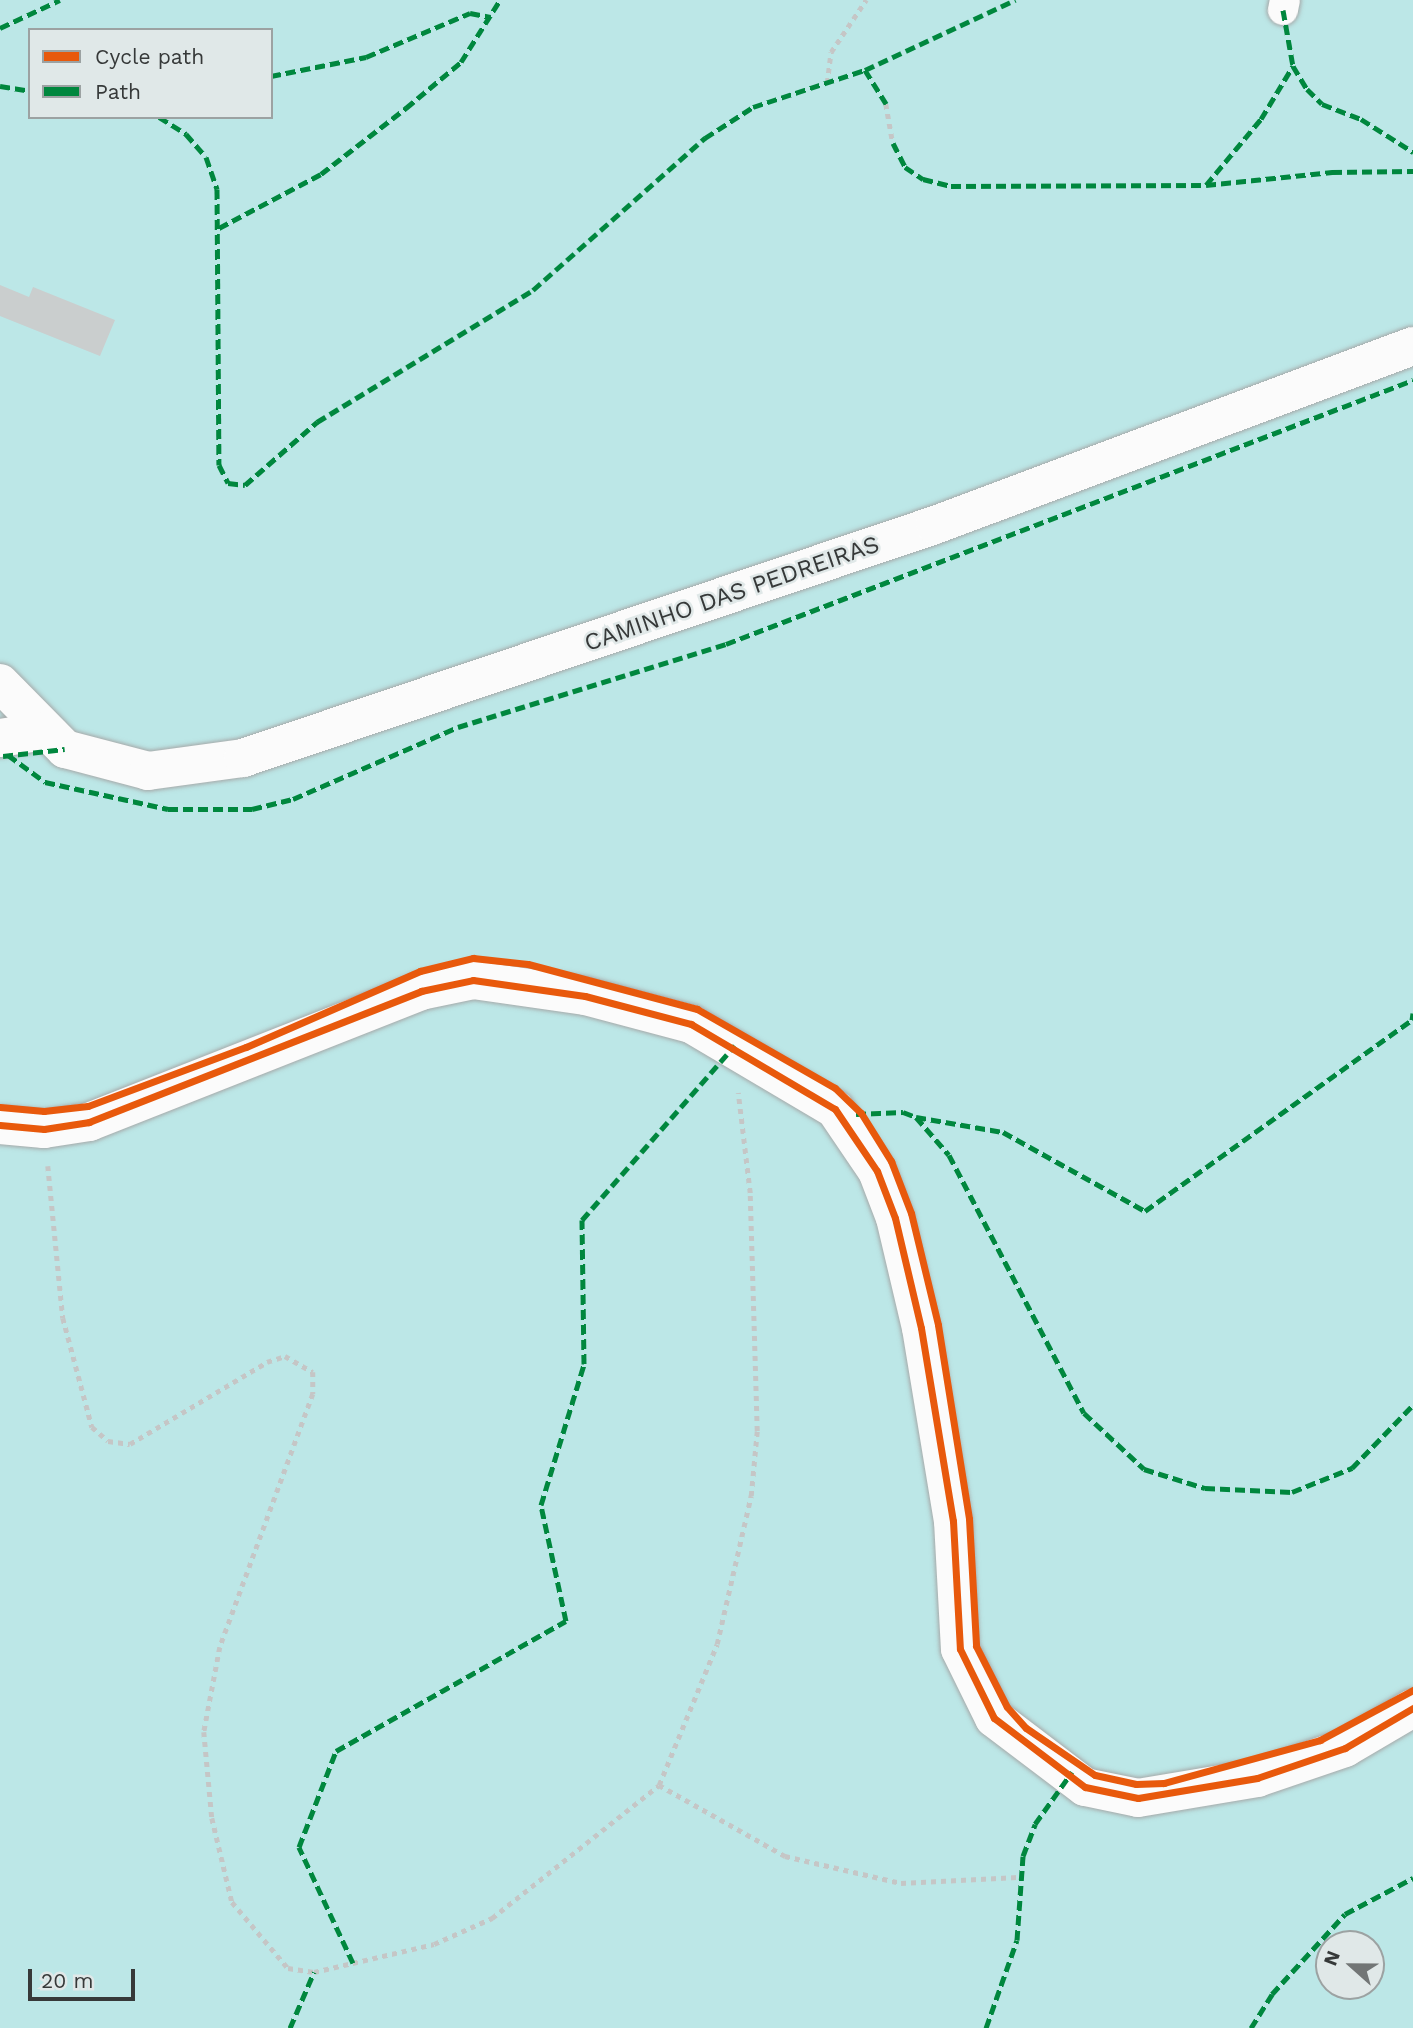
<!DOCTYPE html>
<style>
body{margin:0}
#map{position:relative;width:1413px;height:2028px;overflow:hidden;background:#e2e6e6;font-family:"Work Sans",sans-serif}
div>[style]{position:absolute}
.green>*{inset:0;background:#bce7e7}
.building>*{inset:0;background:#cacece}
.path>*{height:4.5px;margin-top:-2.25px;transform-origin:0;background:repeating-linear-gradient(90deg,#c5c6c6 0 5px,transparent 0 10px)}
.roads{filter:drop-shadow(0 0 2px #a6a9a9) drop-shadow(0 0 2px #a6a9a9)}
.street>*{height:30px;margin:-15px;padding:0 15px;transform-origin:15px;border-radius:15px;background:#fbfbfb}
.secondary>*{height:38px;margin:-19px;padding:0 19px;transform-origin:19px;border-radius:19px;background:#fbfbfb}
.quiet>*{height:5px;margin-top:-2.5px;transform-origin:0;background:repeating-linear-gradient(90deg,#00873e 0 10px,transparent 0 15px)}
.cycleway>*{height:7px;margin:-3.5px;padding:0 3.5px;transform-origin:3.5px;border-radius:3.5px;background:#e8590c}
span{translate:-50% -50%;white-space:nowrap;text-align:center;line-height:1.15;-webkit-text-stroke:5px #e0e8e8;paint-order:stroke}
.street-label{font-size:24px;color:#363939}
.legend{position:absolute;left:28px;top:28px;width:245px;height:91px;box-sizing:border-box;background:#e0e8e8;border:2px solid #9ca2a2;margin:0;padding:9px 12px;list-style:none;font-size:21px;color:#363939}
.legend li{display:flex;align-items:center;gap:14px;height:35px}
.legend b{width:35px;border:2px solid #9ca2a2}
.north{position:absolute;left:1315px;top:1930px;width:70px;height:70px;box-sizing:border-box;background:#e0e8e8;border:2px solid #9ca2a2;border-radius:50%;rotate:291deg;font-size:19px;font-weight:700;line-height:28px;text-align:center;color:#363939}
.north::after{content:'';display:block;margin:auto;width:24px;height:32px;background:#727676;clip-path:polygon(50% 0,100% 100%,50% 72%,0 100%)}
.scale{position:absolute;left:28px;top:1969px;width:107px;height:32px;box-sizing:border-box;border:4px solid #363939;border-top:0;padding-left:9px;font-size:21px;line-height:24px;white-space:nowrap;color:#363939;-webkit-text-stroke:5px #e0e8e8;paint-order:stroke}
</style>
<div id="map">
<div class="green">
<div style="clip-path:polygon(evenodd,0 0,1413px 0,1413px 2028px,0 2028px,0 0,30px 30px,271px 30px,271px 117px,30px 117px,30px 30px,0 0,1329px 1944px,1371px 1944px,1371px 1986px,1329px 1986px,1329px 1944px)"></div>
</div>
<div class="building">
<div style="clip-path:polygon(0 285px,29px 297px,33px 287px,115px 320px,100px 356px,0 316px)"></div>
</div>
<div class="path">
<div style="left:827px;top:83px;width:31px;rotate:-83deg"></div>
<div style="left:831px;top:52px;width:63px;rotate:-56.1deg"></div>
<div style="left:886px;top:104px;width:40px;rotate:80deg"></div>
<div style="left:48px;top:1166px;width:153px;rotate:84.4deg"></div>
<div style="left:63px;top:1318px;width:113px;rotate:75.1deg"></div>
<div style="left:92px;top:1427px;width:21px;rotate:41deg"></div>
<div style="left:108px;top:1441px;width:22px;rotate:8deg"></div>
<div style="left:130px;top:1444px;width:160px;rotate:-30.9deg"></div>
<div style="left:267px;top:1362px;width:19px;rotate:-18deg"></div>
<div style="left:285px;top:1356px;width:32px;rotate:30deg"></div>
<div style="left:313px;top:1372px;width:22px;rotate:90deg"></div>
<div style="left:313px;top:1394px;width:270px;rotate:110.2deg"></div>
<div style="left:220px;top:1647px;width:86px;rotate:100.7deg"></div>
<div style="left:204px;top:1732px;width:86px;rotate:84.7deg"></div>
<div style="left:212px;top:1818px;width:86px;rotate:76.6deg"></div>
<div style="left:232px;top:1902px;width:87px;rotate:49.7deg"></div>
<div style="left:288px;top:1968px;width:26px;rotate:9deg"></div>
<div style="left:314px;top:1972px;width:123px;rotate:-13.1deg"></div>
<div style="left:434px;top:1944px;width:64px;rotate:-24.1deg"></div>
<div style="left:492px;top:1918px;width:213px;rotate:-38.5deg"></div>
<div style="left:659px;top:1785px;width:152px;rotate:-67.6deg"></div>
<div style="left:717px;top:1644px;width:152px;rotate:-77.1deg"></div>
<div style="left:751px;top:1496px;width:65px;rotate:-84.7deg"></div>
<div style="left:757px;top:1431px;width:238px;rotate:-91.7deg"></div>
<div style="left:750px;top:1193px;width:101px;rotate:-96.8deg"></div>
<div style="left:659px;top:1785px;width:145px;rotate:29.4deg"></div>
<div style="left:785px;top:1856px;width:119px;rotate:13.1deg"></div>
<div style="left:901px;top:1883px;width:119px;rotate:-2.9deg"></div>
</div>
<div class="roads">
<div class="street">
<div style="left:1283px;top:10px;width:10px;rotate:-79deg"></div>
</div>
<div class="secondary">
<div style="left:0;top:683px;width:93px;rotate:45.4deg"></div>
<div style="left:65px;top:749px;width:86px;rotate:14.8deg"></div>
<div style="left:148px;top:771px;width:96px;rotate:-7.8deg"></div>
<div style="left:243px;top:758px;width:730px;rotate:-18.61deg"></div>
<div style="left:935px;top:525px;width:510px;rotate:-20.53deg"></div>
<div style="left:0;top:738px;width:45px;rotate:-9deg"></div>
<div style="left:0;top:1125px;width:44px;rotate:5.2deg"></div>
<div style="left:44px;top:1129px;width:46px;rotate:-8.8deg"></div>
<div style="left:89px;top:1122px;width:357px;rotate:-21.5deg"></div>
<div style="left:421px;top:991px;width:53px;rotate:-11.9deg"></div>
<div style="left:473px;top:980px;width:113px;rotate:8.1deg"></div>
<div style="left:585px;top:996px;width:110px;rotate:14.8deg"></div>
<div style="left:691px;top:1024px;width:167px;rotate:30.6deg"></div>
<div style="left:835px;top:1109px;width:75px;rotate:55.9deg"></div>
<div style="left:877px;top:1171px;width:50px;rotate:69deg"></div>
<div style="left:895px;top:1218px;width:113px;rotate:76.7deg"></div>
<div style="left:921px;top:1328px;width:196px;rotate:80.6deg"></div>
<div style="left:953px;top:1521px;width:128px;rotate:86.9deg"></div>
<div style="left:960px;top:1649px;width:77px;rotate:63.8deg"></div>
<div style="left:994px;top:1718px;width:114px;rotate:37.2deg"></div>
<div style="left:1085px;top:1787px;width:54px;rotate:11.7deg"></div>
<div style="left:1138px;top:1798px;width:121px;rotate:-9.5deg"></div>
<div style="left:1257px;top:1778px;width:93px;rotate:-18.8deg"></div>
<div style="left:1345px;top:1748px;width:79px;rotate:-30.5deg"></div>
</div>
</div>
<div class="quiet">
<div style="left:1283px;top:10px;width:57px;rotate:79.9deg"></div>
<div style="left:1293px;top:66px;width:27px;rotate:59deg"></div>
<div style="left:1307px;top:89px;width:21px;rotate:45deg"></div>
<div style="left:1322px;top:104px;width:42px;rotate:21deg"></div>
<div style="left:1361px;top:119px;width:62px;rotate:32.4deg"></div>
<div style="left:0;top:28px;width:66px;rotate:-25deg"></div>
<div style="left:865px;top:70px;width:40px;rotate:58deg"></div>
<div style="left:271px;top:76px;width:97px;rotate:-11.3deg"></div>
<div style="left:366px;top:57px;width:113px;rotate:-22.9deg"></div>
<div style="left:470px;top:13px;width:21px;rotate:11deg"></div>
<div style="left:0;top:86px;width:30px;rotate:9deg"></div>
<div style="left:159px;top:117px;width:32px;rotate:32deg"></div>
<div style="left:186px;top:134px;width:30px;rotate:49deg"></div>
<div style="left:206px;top:157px;width:34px;rotate:71deg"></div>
<div style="left:217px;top:189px;width:276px;rotate:89.6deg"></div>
<div style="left:219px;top:465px;width:20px;rotate:63deg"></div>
<div style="left:228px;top:483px;width:17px;rotate:7deg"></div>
<div style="left:245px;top:485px;width:96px;rotate:-41.2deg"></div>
<div style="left:317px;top:422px;width:253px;rotate:-31.4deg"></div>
<div style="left:533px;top:290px;width:230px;rotate:-41.5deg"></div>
<div style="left:705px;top:138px;width:57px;rotate:-32.9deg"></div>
<div style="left:753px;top:107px;width:118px;rotate:-18.3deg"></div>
<div style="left:865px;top:70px;width:166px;rotate:-25deg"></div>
<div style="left:893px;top:143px;width:27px;rotate:63deg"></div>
<div style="left:905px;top:167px;width:22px;rotate:34deg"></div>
<div style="left:923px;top:179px;width:29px;rotate:14deg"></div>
<div style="left:951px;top:186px;width:255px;rotate:-0.2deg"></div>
<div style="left:1206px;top:185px;width:127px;rotate:-5.9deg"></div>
<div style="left:1332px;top:172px;width:81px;rotate:-0.7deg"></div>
<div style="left:1206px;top:185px;width:86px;rotate:-50.2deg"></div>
<div style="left:1261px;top:119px;width:62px;rotate:-58.9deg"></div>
<div style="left:219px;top:228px;width:115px;rotate:-27.9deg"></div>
<div style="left:321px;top:174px;width:108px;rotate:-37.8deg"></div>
<div style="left:406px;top:108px;width:72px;rotate:-39.9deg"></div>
<div style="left:461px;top:62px;width:73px;rotate:-57.8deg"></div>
<div style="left:8px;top:755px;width:46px;rotate:36.1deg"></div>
<div style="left:45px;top:782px;width:126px;rotate:12.4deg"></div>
<div style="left:168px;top:809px;width:84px"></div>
<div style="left:252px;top:809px;width:42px;rotate:-13.7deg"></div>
<div style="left:293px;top:799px;width:180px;rotate:-23.6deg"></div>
<div style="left:458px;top:727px;width:281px;rotate:-17.2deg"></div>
<div style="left:726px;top:644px;width:736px;rotate:-21.02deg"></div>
<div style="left:3px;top:756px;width:62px;rotate:-6.4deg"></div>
<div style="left:856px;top:1114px;width:47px;rotate:-2.4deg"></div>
<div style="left:903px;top:1112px;width:14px;rotate:21deg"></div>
<div style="left:916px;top:1117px;width:50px;rotate:49deg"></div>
<div style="left:949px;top:1155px;width:291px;rotate:62.4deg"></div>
<div style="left:1084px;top:1413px;width:82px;rotate:43deg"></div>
<div style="left:1144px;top:1469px;width:64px;rotate:17.3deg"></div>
<div style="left:1205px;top:1488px;width:87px;rotate:2.6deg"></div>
<div style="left:1292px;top:1492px;width:65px;rotate:-21.8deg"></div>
<div style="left:1352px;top:1468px;width:88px;rotate:-45.9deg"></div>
<div style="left:916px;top:1117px;width:88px;rotate:9.8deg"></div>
<div style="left:1003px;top:1132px;width:162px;rotate:29.1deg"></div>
<div style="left:1145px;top:1211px;width:328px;rotate:-35.6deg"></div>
<div style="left:1412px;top:1020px;width:7px;rotate:-82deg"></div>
<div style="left:353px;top:1963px;width:128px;rotate:-115deg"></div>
<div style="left:299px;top:1847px;width:103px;rotate:-68.9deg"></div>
<div style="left:336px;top:1751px;width:264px;rotate:-29.5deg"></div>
<div style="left:566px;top:1621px;width:119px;rotate:-102.2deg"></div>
<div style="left:541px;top:1505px;width:147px;rotate:-73deg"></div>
<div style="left:584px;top:1364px;width:144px;rotate:-90.8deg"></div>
<div style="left:582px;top:1220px;width:232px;rotate:-48.8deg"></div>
<div style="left:290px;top:2028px;width:61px;rotate:-66.8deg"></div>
<div style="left:986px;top:2028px;width:93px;rotate:-70.6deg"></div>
<div style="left:1017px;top:1940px;width:84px;rotate:-85.9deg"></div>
<div style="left:1023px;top:1856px;width:34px;rotate:-69deg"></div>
<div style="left:1035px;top:1824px;width:64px;rotate:-54.6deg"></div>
<div style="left:1251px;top:2028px;width:40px;rotate:-58deg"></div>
<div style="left:1272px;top:1994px;width:108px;rotate:-47.6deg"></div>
<div style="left:1345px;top:1914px;width:77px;rotate:-27.9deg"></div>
</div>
<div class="cycleway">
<div style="left:0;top:1107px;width:44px;rotate:5.2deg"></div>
<div style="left:44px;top:1111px;width:44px;rotate:-6.5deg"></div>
<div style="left:88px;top:1106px;width:169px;rotate:-20.5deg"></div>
<div style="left:246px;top:1047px;width:190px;rotate:-23.6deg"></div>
<div style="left:420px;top:971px;width:55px;rotate:-13.8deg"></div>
<div style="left:473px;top:958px;width:55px;rotate:6.2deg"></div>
<div style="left:528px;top:964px;width:175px;rotate:14.9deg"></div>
<div style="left:697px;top:1009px;width:159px;rotate:29.8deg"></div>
<div style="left:835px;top:1088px;width:36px;rotate:44deg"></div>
<div style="left:861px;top:1113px;width:57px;rotate:58deg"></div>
<div style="left:891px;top:1161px;width:56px;rotate:69deg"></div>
<div style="left:911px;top:1213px;width:115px;rotate:76.4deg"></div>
<div style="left:938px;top:1325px;width:196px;rotate:80.9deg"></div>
<div style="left:969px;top:1519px;width:127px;rotate:86.8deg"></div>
<div style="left:976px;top:1646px;width:68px;rotate:63.1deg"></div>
<div style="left:1007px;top:1707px;width:28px;rotate:48deg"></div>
<div style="left:1026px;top:1728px;width:83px;rotate:34.3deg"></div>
<div style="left:1095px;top:1775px;width:42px;rotate:12.4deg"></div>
<div style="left:1136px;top:1784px;width:28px;rotate:-2deg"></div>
<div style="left:1164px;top:1783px;width:162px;rotate:-15.4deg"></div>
<div style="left:1320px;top:1740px;width:106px;rotate:-28.3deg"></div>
<div style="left:0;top:1125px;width:44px;rotate:5.2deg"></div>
<div style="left:44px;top:1129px;width:46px;rotate:-8.8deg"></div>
<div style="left:89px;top:1122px;width:357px;rotate:-21.5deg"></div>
<div style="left:421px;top:991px;width:53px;rotate:-11.9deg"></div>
<div style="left:473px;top:980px;width:113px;rotate:8.1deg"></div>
<div style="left:585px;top:996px;width:110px;rotate:14.8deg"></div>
<div style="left:691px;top:1024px;width:167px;rotate:30.6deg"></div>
<div style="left:835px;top:1109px;width:75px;rotate:55.9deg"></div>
<div style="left:877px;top:1171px;width:50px;rotate:69deg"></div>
<div style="left:895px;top:1218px;width:113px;rotate:76.7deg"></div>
<div style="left:921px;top:1328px;width:196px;rotate:80.6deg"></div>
<div style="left:953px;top:1521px;width:128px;rotate:86.9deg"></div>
<div style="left:960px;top:1649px;width:77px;rotate:63.8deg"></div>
<div style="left:994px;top:1718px;width:114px;rotate:37.2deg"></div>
<div style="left:1085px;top:1787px;width:54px;rotate:11.7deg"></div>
<div style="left:1138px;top:1798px;width:121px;rotate:-9.5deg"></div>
<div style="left:1257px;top:1778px;width:93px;rotate:-18.8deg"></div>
<div style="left:1345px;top:1748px;width:79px;rotate:-30.5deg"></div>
</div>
<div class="street-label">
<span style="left:732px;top:594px;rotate:-19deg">CAMINHO DAS PEDREIRAS</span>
</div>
<ul class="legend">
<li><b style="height:9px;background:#e8590c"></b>Cycle path</li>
<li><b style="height:9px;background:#00873e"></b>Path</li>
</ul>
<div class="north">N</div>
<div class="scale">20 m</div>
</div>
